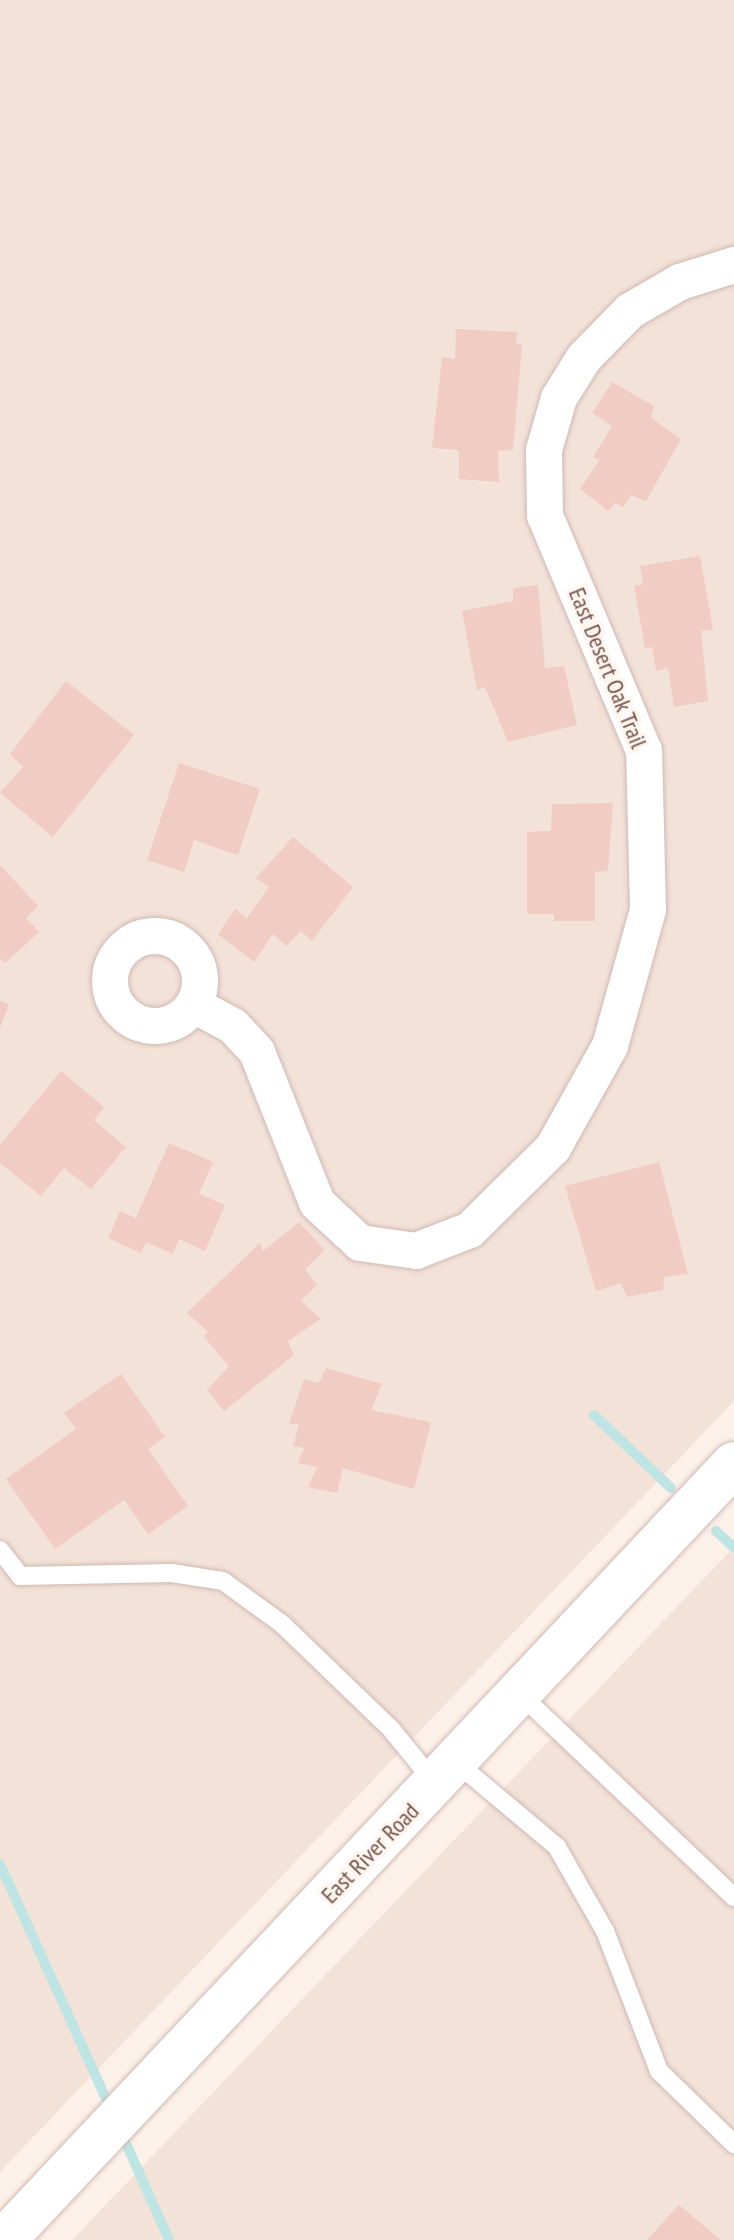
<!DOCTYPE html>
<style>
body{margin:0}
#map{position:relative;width:734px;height:2240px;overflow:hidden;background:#fcf1e9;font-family:"PT Sans Narrow",sans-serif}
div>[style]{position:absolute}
.residential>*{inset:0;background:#f3e2d8}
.stream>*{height:10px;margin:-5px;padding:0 5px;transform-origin:5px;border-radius:5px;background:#bee5e3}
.building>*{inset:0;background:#f0ccc2}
.roads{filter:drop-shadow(0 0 2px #cfb9b1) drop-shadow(0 0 2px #cfb9b1)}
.lane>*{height:18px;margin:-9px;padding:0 9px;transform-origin:9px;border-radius:9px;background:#fff}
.street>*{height:36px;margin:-18px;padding:0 18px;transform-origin:18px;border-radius:18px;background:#fff}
.street>.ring{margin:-18px;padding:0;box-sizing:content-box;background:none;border:36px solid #fff;border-radius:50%}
.secondary>*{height:44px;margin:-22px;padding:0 22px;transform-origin:22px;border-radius:22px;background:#fff}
span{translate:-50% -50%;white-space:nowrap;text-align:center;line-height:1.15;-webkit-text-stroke:7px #fef6ef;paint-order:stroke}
.street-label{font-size:24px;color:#75544d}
</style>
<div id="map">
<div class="residential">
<div style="clip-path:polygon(0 0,734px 0,734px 1401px,0 2172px)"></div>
<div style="clip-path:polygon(734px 1547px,734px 2240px,72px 2240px)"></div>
</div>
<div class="stream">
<div style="left:594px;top:1415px;width:106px;rotate:43.5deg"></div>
<div style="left:716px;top:1531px;width:25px;rotate:43deg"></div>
<div style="left:0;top:1864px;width:270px;rotate:65.7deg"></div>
<div style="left:121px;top:2132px;width:118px;rotate:66deg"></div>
</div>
<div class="building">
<div style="clip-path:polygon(456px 329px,517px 332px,516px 343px,522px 345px,513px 450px,498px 451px,499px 482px,459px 479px,459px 450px,432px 448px,442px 357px,455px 359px)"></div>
<div style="clip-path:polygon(612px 382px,654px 406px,651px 418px,681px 439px,646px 501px,631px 495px,623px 507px,615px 503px,609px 511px,580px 489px,600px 460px,593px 457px,612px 426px,592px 413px)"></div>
<div style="clip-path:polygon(700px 556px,713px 629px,701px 631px,708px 701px,674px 707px,668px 668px,656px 671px,652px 647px,645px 648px,634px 586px,643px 584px,640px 566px)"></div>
<div style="clip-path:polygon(538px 585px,545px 668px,564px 666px,577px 725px,508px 742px,485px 687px,477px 690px,462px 611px,513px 601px,513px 588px)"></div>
<div style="clip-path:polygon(66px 681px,134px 735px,53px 837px,0 793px,23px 767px,10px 754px)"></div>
<div style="clip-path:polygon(179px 763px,260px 789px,238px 855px,194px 840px,184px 872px,147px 860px)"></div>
<div style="clip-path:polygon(613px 803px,608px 871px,595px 872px,595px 921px,554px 921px,554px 914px,527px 914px,527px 832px,551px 831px,552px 804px)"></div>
<div style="clip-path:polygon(293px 837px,353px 887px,312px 941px,301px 931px,286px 946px,273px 934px,254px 962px,218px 934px,235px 909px,247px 918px,269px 887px,256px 878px)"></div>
<div style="clip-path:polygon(0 865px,38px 906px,26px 918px,39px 932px,5px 963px,0 958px)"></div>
<div style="clip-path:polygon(0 1001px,9px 1004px,0 1028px)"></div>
<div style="clip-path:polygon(61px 1071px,104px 1107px,94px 1120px,126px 1147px,91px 1189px,64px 1168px,41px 1196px,0 1163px,0 1145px)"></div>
<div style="clip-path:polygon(169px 1143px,213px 1162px,199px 1194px,225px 1205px,205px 1251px,179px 1239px,173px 1254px,146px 1242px,141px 1253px,108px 1238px,120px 1211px,136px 1218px)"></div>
<div style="clip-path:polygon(659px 1162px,688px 1274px,664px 1277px,663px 1290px,627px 1297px,621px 1283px,596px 1291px,565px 1186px)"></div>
<div style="clip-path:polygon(299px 1222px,325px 1250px,305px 1269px,317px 1285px,301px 1301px,321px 1319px,288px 1341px,294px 1355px,224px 1411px,207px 1390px,229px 1366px,204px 1337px,208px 1332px,187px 1313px,260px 1243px,263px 1251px)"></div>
<div style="clip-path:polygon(326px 1368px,382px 1384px,371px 1410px,431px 1422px,414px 1489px,343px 1468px,337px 1493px,308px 1487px,317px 1467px,298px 1463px,304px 1448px,293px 1446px,299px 1424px,289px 1424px,304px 1379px,319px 1383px)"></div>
<div style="clip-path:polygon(121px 1374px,165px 1437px,148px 1449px,188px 1506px,148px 1534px,124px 1500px,55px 1549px,6px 1479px,76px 1429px,64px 1413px)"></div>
<div style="clip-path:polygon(679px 2205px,721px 2240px,647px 2240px)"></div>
</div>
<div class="roads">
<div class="lane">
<div style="left:0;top:1550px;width:33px;rotate:52deg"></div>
<div style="left:20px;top:1576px;width:152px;rotate:-1.1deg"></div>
<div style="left:172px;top:1573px;width:52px;rotate:8.9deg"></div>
<div style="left:223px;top:1581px;width:73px;rotate:36.1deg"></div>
<div style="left:282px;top:1624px;width:151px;rotate:43.9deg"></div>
<div style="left:391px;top:1729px;width:68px;rotate:50.9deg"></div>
<div style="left:521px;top:1695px;width:294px;rotate:43.5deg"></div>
<div style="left:457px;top:1763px;width:131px;rotate:40deg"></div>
<div style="left:557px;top:1847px;width:97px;rotate:60.3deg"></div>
<div style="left:605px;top:1931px;width:150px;rotate:68.9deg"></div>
<div style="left:659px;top:2071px;width:105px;rotate:44.2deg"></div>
</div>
<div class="street">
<div class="ring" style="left:110px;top:936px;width:54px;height:54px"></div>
<div style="left:194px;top:1005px;width:44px;rotate:28.3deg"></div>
<div style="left:233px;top:1026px;width:35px;rotate:47deg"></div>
<div style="left:257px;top:1052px;width:162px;rotate:68.3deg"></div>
<div style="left:317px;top:1203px;width:59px;rotate:42.9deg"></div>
<div style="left:360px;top:1243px;width:57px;rotate:8.1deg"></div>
<div style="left:416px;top:1251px;width:58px;rotate:-21.3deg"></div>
<div style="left:470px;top:1230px;width:117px;rotate:-44.7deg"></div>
<div style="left:553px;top:1148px;width:117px;rotate:-60.8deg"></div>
<div style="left:610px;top:1046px;width:141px;rotate:-74.4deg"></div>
<div style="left:648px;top:910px;width:159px;rotate:-91.4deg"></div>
<div style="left:644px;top:751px;width:255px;rotate:-112.8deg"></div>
<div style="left:545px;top:516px;width:66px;rotate:-90.9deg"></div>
<div style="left:544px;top:450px;width:54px;rotate:-73.9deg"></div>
<div style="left:559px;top:398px;width:47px;rotate:-58deg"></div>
<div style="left:584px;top:358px;width:66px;rotate:-45.6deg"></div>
<div style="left:630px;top:311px;width:58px;rotate:-30.1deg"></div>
<div style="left:680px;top:282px;width:57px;rotate:-17.5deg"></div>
</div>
<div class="secondary">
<div style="left:4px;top:2240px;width:1065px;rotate:-46.75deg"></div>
</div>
</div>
<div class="street-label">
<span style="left:608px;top:668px;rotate:68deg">East Desert Oak Trail</span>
<span style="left:370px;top:1853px;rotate:-46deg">East River Road</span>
</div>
</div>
